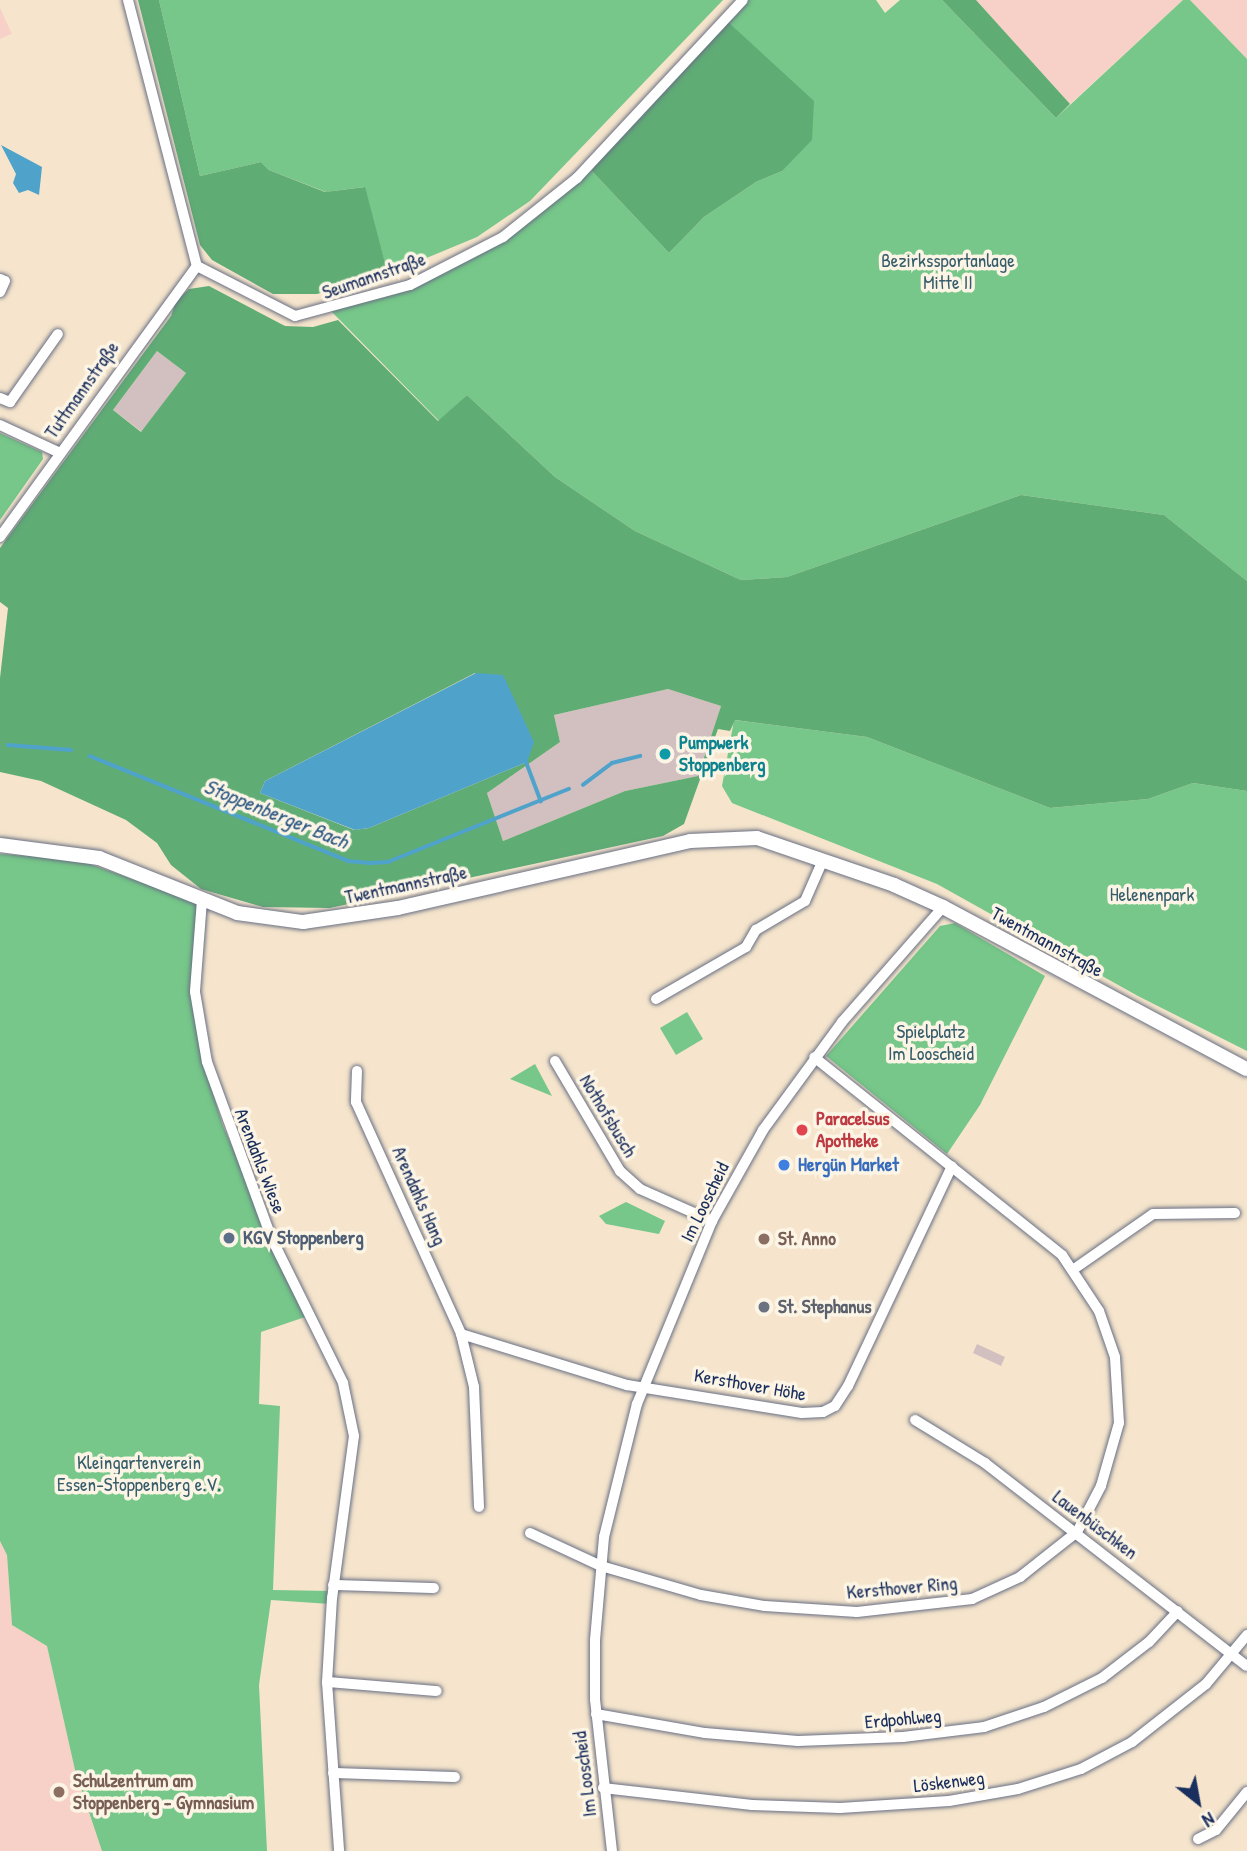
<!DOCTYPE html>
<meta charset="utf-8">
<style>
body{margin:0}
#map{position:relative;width:1247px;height:1851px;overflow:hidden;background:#f6e5cc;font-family:"Patrick Hand",sans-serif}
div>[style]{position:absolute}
.built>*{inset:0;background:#f7d1c8}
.industrial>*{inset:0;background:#d2bfc0}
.green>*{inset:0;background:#76c789}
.forest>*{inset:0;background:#60ac75}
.water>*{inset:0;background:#4fa3cb}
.stream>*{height:3.5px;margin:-1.75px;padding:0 1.75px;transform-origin:1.75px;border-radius:1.75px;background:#4fa3cb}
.roads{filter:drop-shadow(0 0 2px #686f84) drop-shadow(0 0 2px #686f84)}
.street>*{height:10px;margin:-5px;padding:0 5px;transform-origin:5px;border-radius:5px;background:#fff}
.secondary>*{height:14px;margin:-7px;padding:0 7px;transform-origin:7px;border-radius:7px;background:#fff}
.dots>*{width:19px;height:19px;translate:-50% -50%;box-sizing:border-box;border:4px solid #fcf5e5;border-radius:50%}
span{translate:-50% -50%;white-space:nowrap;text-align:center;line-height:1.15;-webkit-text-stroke:7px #fcf5e5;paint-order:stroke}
.park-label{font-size:19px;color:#365d6b}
.street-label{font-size:19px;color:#1b2f5e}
.culture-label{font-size:19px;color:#0d838f;font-weight:700}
.left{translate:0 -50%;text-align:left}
.health-label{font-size:19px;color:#be3a42;font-weight:700}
.shop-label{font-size:19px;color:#366cbe;font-weight:700}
.service-label{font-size:19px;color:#4e5e75;font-weight:700}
.education-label{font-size:19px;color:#785e54;font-weight:700}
.worship-label{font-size:19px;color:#5b616d;font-weight:700}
.water-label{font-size:21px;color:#2d5884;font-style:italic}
.north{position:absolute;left:1163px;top:1767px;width:70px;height:70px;-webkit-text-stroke:5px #fcf5e5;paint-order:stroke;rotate:149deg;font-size:19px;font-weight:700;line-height:28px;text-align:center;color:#1b2f5e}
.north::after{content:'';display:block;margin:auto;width:24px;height:32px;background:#1b2f5e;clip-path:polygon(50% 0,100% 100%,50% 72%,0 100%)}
</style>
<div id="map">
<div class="built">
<div style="clip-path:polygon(976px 0,1183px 0,1070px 104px)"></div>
<div style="clip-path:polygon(1190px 0,1247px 0,1247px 59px)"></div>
<div style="clip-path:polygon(0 8px,12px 34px,0 39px)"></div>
<div style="clip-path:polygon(0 1541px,7px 1555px,12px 1625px,47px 1646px,75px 1770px,102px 1851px,0 1851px)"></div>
</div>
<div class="industrial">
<div style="clip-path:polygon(157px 351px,186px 373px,142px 432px,113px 410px)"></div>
<div style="clip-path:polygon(668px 689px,721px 706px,698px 776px,625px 791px,503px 841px,487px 793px,560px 742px,554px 715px)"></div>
<div style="clip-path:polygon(977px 1344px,1005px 1357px,1001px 1366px,973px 1353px)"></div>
</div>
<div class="green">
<div style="clip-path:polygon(159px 0,723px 0,530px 201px,477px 237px,388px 274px,364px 187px,326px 192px,269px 170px,261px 162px,200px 176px)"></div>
<div style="clip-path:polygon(747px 0,876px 0,885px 13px,900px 0,942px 0,1056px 118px,1183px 0,1190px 0,1247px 59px,1247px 581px,1164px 515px,1021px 495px,787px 577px,741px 580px,635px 531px,555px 477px,467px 395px,439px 421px,331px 311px,467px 261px,590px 169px,669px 253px,704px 217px,756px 182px,782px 171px,728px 22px)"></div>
<div style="clip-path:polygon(0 433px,42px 452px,43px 459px,0 520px)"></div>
<div style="clip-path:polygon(734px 720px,867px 737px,1050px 808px,1148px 799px,1193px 783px,1247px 791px,1247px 1051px,1138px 996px,937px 884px,732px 803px,722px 786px)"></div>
<div style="clip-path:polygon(0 854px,76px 859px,199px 903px,192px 992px,204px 1064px,223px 1126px,308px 1316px,261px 1332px,259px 1404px,280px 1406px,273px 1590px,332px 1591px,330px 1604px,271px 1600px,259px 1685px,267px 1851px,102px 1851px,75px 1770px,47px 1646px,12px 1625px,7px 1555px,0 1541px)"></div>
<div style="clip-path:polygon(955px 923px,1045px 976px,980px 1105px,947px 1154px,826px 1056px,940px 926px)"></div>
<div style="clip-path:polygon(687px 1012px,703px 1039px,676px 1055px,660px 1028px)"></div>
<div style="clip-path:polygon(535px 1064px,552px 1096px,510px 1079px)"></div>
<div style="clip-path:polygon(626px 1202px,665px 1221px,659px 1234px,606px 1224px,599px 1216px)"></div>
</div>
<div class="forest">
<div style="clip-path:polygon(138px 0,159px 0,200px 176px,261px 162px,269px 170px,325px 192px,365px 187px,388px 274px,317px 294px,273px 294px,212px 260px,200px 245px)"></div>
<div style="clip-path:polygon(942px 0,976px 0,1070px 104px,1056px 118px)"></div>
<div style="clip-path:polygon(728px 22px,814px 101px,812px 140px,782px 171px,756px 182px,704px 217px,669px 253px,590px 169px)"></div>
<div style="clip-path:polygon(evenodd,209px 286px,285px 326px,313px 327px,338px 320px,438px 421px,467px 395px,555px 477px,635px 531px,741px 580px,787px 577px,1021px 495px,1164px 515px,1247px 581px,1247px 791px,1193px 783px,1148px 799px,1050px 808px,867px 737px,735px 720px,730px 731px,718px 729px,684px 824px,663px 836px,330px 908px,263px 907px,201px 889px,171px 865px,157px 843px,126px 820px,41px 781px,0 772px,0 678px,8px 608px,0 602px,0 548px,171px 316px,176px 301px,189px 289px,209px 286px,157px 351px,186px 373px,141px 432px,113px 410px,157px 351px,209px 286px,475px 673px,527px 762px,369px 828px,354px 830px,260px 793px,265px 781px,475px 673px,209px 286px,668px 689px,721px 706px,698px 776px,625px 791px,503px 841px,487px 793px,560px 742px,554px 715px,668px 689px)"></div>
</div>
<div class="water">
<div style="clip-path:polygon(1px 145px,42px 167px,39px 195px,28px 190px,19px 193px,13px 183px,16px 174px)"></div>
<div style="clip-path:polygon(476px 673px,503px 675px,534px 742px,527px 762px,369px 828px,355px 830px,260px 793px,265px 781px)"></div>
</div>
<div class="stream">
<div style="left:8px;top:745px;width:63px;rotate:4.5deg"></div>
<div style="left:90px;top:756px;width:279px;rotate:22.1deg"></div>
<div style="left:348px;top:861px;width:22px;rotate:5deg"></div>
<div style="left:370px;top:863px;width:18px;rotate:-3deg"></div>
<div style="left:388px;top:862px;width:195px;rotate:-22deg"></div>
<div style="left:526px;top:761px;width:43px;rotate:69.4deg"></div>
<div style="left:583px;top:785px;width:36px;rotate:-37deg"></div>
<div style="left:612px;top:763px;width:29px;rotate:-14deg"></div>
</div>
<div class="roads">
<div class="street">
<div style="left:128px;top:0;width:275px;rotate:75.5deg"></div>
<div style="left:197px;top:266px;width:110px;rotate:27deg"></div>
<div style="left:295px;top:316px;width:119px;rotate:-15.1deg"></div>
<div style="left:410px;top:285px;width:105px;rotate:-27.3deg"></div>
<div style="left:503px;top:237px;width:95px;rotate:-38.6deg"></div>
<div style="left:577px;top:178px;width:243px;rotate:-47deg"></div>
<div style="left:0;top:279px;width:5px;rotate:22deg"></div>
<div style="left:5px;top:281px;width:12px;rotate:114deg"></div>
<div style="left:0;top:398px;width:11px;rotate:22deg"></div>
<div style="left:10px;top:402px;width:83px;rotate:-54.8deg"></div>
<div style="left:0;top:425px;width:66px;rotate:25deg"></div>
<div style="left:0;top:537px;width:335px;rotate:-54deg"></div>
<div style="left:202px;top:900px;width:92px;rotate:94.4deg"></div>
<div style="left:195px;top:992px;width:71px;rotate:80.3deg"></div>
<div style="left:207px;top:1062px;width:186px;rotate:69.9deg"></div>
<div style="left:271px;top:1237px;width:163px;rotate:63.7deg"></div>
<div style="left:343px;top:1383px;width:54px;rotate:78.3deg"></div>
<div style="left:354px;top:1436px;width:163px;rotate:97.7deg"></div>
<div style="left:332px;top:1598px;width:84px;rotate:93.4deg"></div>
<div style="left:327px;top:1682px;width:169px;rotate:85.9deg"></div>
<div style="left:656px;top:999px;width:104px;rotate:-30deg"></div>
<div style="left:746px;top:947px;width:20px;rotate:-60deg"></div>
<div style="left:756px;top:930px;width:57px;rotate:-30.6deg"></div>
<div style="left:805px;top:901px;width:45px;rotate:-66.3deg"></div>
<div style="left:555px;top:1061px;width:128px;rotate:59.4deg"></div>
<div style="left:620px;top:1171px;width:27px;rotate:42deg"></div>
<div style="left:640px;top:1189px;width:79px;rotate:24deg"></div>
<div style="left:357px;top:1071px;width:31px;rotate:92deg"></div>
<div style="left:356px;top:1102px;width:255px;rotate:65.6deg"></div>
<div style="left:461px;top:1334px;width:55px;rotate:76.2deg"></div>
<div style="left:474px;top:1387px;width:120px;rotate:87.6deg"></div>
<div style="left:1074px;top:1269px;width:96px;rotate:-34.8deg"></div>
<div style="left:1153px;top:1214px;width:82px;rotate:-0.7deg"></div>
<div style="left:461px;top:1334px;width:174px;rotate:17.1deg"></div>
<div style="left:627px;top:1385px;width:177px;rotate:9.1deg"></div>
<div style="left:802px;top:1413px;width:21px;rotate:-3deg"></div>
<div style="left:823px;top:1412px;width:13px;rotate:-27deg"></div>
<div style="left:835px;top:1406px;width:24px;rotate:-57deg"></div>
<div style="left:848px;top:1386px;width:243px;rotate:-64.7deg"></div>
<div style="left:915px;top:1420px;width:82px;rotate:31.6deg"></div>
<div style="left:985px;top:1463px;width:331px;rotate:37.8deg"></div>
<div style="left:530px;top:1533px;width:78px;rotate:24.9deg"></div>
<div style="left:601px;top:1566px;width:104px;rotate:16.2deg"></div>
<div style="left:701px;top:1595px;width:65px;rotate:9.8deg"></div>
<div style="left:765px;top:1606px;width:92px;rotate:3.7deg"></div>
<div style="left:857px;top:1612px;width:116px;rotate:-6.4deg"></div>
<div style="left:972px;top:1599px;width:53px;rotate:-24.6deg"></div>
<div style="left:1020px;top:1577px;width:73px;rotate:-38.3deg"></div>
<div style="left:1077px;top:1532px;width:52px;rotate:-62.4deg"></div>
<div style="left:1101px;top:1486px;width:66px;rotate:-74.1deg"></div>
<div style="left:1119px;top:1423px;width:66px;rotate:-93.5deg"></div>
<div style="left:1115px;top:1357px;width:49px;rotate:-109.2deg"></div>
<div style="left:1099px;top:1311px;width:67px;rotate:-123.5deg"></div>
<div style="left:1062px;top:1255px;width:317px;rotate:-141.4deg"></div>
<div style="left:333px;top:1585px;width:101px;rotate:1.7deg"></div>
<div style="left:327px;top:1682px;width:110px;rotate:4.7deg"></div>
<div style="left:596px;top:1714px;width:111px;rotate:9.9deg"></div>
<div style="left:705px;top:1733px;width:93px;rotate:4.9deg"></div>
<div style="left:798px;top:1741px;width:105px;rotate:-2.2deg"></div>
<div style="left:903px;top:1737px;width:82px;rotate:-7deg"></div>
<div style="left:984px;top:1727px;width:63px;rotate:-18.4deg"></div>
<div style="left:1044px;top:1707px;width:65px;rotate:-26.6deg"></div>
<div style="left:1102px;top:1678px;width:59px;rotate:-37.5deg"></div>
<div style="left:1149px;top:1642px;width:42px;rotate:-46.9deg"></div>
<div style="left:333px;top:1773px;width:122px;rotate:1.9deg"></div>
<div style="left:603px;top:1788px;width:150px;rotate:6.5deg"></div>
<div style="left:752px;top:1805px;width:88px;rotate:2deg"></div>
<div style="left:840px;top:1808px;width:109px;rotate:-3.7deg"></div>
<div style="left:949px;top:1801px;width:70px;rotate:-9.9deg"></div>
<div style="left:1018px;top:1789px;width:66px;rotate:-17.6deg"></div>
<div style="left:1081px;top:1769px;width:58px;rotate:-27.9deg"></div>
<div style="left:1132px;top:1742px;width:94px;rotate:-38.1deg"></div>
<div style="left:1206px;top:1684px;width:64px;rotate:-50.1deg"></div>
<div style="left:1198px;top:1839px;width:20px;rotate:-27deg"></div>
<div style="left:1216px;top:1830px;width:49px;rotate:-50.8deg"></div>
<div style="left:612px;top:1851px;width:153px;rotate:-96.4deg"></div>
<div style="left:595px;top:1699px;width:59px;rotate:-90deg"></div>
<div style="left:595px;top:1640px;width:103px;rotate:-85deg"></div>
<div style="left:604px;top:1537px;width:137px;rotate:-76.1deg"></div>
<div style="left:637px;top:1404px;width:198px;rotate:-67.7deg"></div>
<div style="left:712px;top:1221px;width:104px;rotate:-60.7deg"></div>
<div style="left:763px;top:1130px;width:134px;rotate:-53.8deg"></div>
<div style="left:842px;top:1022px;width:153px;rotate:-48.7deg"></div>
</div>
<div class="secondary">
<div style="left:0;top:845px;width:100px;rotate:7.5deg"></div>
<div style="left:99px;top:858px;width:149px;rotate:21.7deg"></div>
<div style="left:237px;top:913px;width:67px;rotate:7.8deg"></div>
<div style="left:303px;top:922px;width:96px;rotate:-8.4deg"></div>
<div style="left:398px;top:908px;width:300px;rotate:-12.9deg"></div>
<div style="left:690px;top:841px;width:67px;rotate:-2.6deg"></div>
<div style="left:757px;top:838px;width:145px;rotate:18.9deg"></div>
<div style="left:894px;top:885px;width:54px;rotate:24.2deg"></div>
<div style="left:943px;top:907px;width:344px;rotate:28.1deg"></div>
</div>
</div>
<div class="dots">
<div style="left:665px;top:754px;background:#0f9aa8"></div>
<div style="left:802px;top:1130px;background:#e0444e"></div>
<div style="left:784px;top:1165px;background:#3f7fe0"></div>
<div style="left:229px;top:1238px;background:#5c6f8a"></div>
<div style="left:764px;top:1239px;background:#8d6e63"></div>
<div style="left:764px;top:1307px;background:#6b7280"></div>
<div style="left:59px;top:1792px;background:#8d6e63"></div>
</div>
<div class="park-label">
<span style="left:948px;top:272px">Bezirkssportanlage<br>Mitte II</span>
<span style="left:1152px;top:895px">Helenenpark</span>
<span style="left:931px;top:1043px">Spielplatz<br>Im Looscheid</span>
<span style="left:139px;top:1474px">Kleingartenverein<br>Essen-Stoppenberg e.V.</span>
</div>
<div class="street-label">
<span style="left:374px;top:276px;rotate:-19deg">Seumannstraße</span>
<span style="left:82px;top:390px;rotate:-55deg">Tuttmannstraße</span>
<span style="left:406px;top:885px;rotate:-12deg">Twentmannstraße</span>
<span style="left:1047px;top:942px;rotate:29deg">Twentmannstraße</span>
<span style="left:608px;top:1116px;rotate:59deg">Nothofsbusch</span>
<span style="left:260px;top:1161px;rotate:69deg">Arendahls Wiese</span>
<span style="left:419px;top:1196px;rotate:66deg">Arendahls Hang</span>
<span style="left:705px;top:1202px;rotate:-64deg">Im Looscheid</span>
<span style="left:750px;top:1385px;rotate:10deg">Kersthover Höhe</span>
<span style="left:1095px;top:1525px;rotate:37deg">Lauenbüschken</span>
<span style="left:902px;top:1588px;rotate:-5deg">Kersthover Ring</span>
<span style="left:903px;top:1719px;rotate:-5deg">Erdpohlweg</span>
<span style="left:585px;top:1774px;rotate:-97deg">Im Looscheid</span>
<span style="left:949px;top:1782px;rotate:-7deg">Löskenweg</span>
</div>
<div class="culture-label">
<span class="left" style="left:679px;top:754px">Pumpwerk<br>Stoppenberg</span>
</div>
<div class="health-label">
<span class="left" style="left:816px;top:1130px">Paracelsus<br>Apotheke</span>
</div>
<div class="shop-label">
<span class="left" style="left:798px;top:1165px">Hergün Market</span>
</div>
<div class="service-label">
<span class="left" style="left:243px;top:1238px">KGV Stoppenberg</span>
</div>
<div class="education-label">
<span class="left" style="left:778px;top:1239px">St. Anno</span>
<span class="left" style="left:73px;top:1792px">Schulzentrum am<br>Stoppenberg - Gymnasium</span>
</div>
<div class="worship-label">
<span class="left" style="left:778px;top:1307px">St. Stephanus</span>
</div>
<div class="water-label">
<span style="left:276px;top:814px;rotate:22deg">Stoppenberger Bach</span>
</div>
<div class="north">N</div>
</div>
